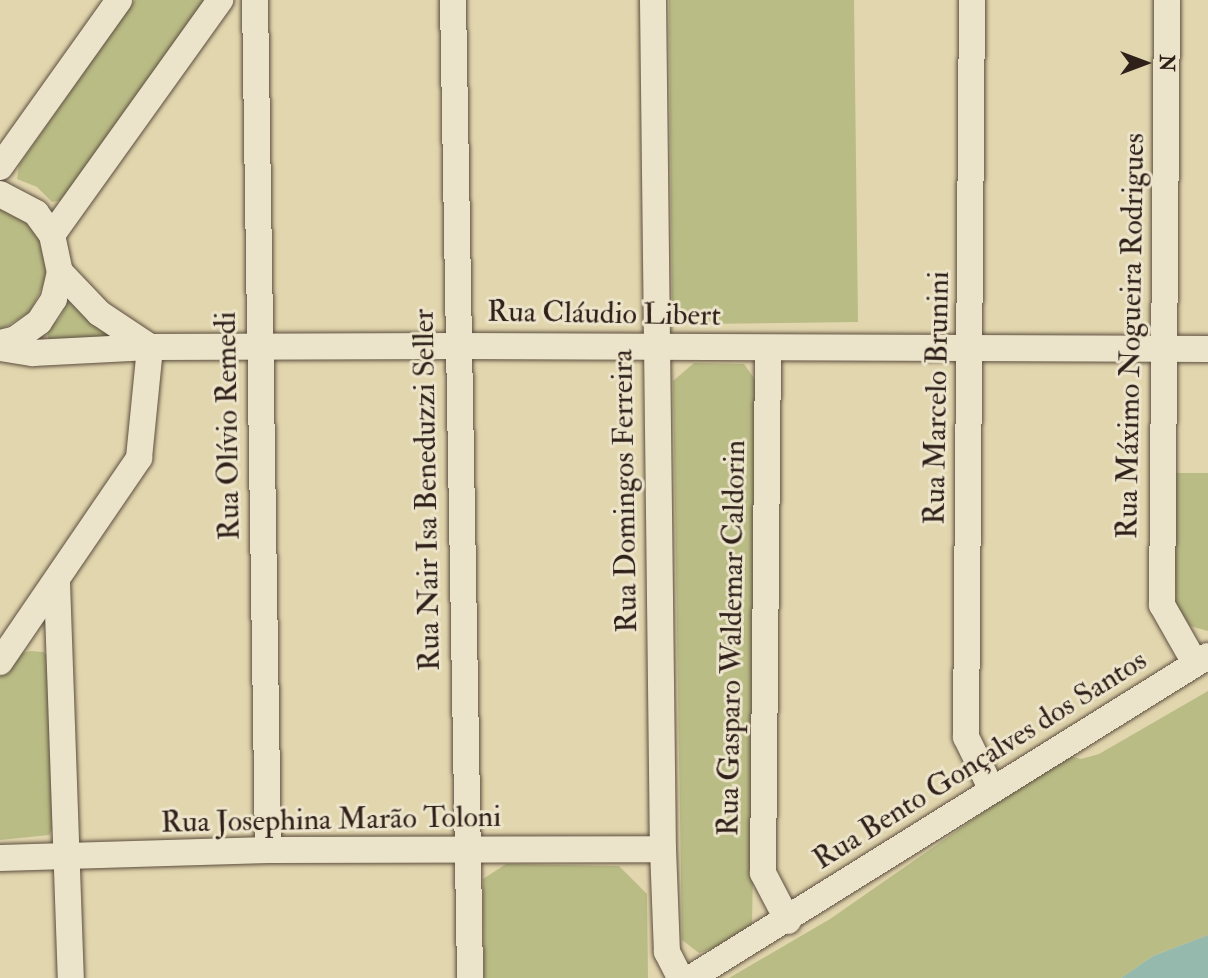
<!DOCTYPE html>
<meta charset="utf-8">
<style>
body{margin:0}
#map{position:relative;width:1208px;height:978px;overflow:hidden;background:#e2d6ae;font-family:"IM FELL Double Pica",serif}
div>[style]{position:absolute}
.green>*{inset:0;background:#babc86}
.water>*{inset:0;background:#95b9ad}
.roads{filter:drop-shadow(0 0 2px #5c4e3f) drop-shadow(0 0 2px #5c4e3f)}
.minor>*{height:26px;margin:-13px;padding:0 13px;transform-origin:13px;border-radius:13px;background:#ece4ca}
span{translate:-50% -50%;white-space:nowrap;text-align:center;line-height:1.15;-webkit-text-stroke:6px #ece4ca;paint-order:stroke}
.street-label{font-size:30px;color:#30201a}
.north{position:absolute;left:1110px;top:28px;width:70px;height:70px;-webkit-text-stroke:5px #ece4ca;paint-order:stroke;rotate:90deg;font-size:19px;font-weight:700;line-height:28px;text-align:center;color:#30201a}
.north::after{content:'';display:block;margin:auto;width:24px;height:32px;background:#30201a;clip-path:polygon(50% 0,100% 100%,50% 72%,0 100%)}
</style>
<div id="map">
<div class="green">
<div style="clip-path:polygon(135px 0,207px 0,63px 200px,52px 202px,37px 187px,17px 179px,19px 165px)"></div>
<div style="clip-path:polygon(669px 0,854px 0,858px 322px,697px 324px,672px 301px)"></div>
<div style="clip-path:polygon(0 204px,10px 207px,40px 235px,48px 275px,30px 312px,0 330px)"></div>
<div style="clip-path:polygon(75px 300px,112px 335px,114px 341px,49px 344px,47px 330px,60px 318px,67px 303px)"></div>
<div style="clip-path:polygon(694px 363px,744px 364px,761px 388px,752px 925px,745px 936px,699px 953px,682px 940px,673px 381px)"></div>
<div style="clip-path:polygon(1173px 473px,1208px 473px,1208px 631px,1190px 626px,1176px 604px)"></div>
<div style="clip-path:polygon(30px 651px,44px 652px,51px 663px,56px 823px,49px 835px,0 840px,0 676px,15px 655px)"></div>
<div style="clip-path:polygon(1208px 691px,1208px 935px,1153px 956px,1121px 978px,729px 978px,830px 919px,1066px 755px,1081px 759px,1099px 754px)"></div>
<div style="clip-path:polygon(506px 864px,619px 866px,647px 894px,648px 978px,484px 978px,483px 879px)"></div>
</div>
<div class="water">
<div style="clip-path:polygon(1208px 935px,1208px 978px,1121px 978px,1153px 956px)"></div>
</div>
<div class="roads">
<div class="minor">
<div style="left:255px;top:0;width:850px;rotate:89.12deg"></div>
<div style="left:453px;top:0;width:978px;rotate:89deg"></div>
<div style="left:653px;top:0;width:849px;rotate:89.33deg"></div>
<div style="left:663px;top:849px;width:103px;rotate:87.8deg"></div>
<div style="left:667px;top:952px;width:29px;rotate:63deg"></div>
<div style="left:972px;top:0;width:737px;rotate:90.47deg"></div>
<div style="left:966px;top:737px;width:59px;rotate:63.9deg"></div>
<div style="left:1167px;top:0;width:605px;rotate:90.47deg"></div>
<div style="left:1162px;top:605px;width:67px;rotate:60.4deg"></div>
<div style="left:0;top:167px;width:205px;rotate:-54.5deg"></div>
<div style="left:0;top:194px;width:41px;rotate:27.8deg"></div>
<div style="left:36px;top:213px;width:27px;rotate:54deg"></div>
<div style="left:52px;top:235px;width:38px;rotate:78deg"></div>
<div style="left:60px;top:272px;width:28px;rotate:103deg"></div>
<div style="left:54px;top:299px;width:27px;rotate:123deg"></div>
<div style="left:39px;top:322px;width:29px;rotate:144deg"></div>
<div style="left:16px;top:339px;width:16px;rotate:166deg"></div>
<div style="left:52px;top:235px;width:289px;rotate:-54.4deg"></div>
<div style="left:60px;top:272px;width:57px;rotate:46.4deg"></div>
<div style="left:99px;top:313px;width:61px;rotate:33.7deg"></div>
<div style="left:0;top:348px;width:33px;rotate:9deg"></div>
<div style="left:33px;top:353px;width:117px;rotate:-2.9deg"></div>
<div style="left:150px;top:347px;width:308px;rotate:-0.2deg"></div>
<div style="left:458px;top:346px;width:750px;rotate:0.23deg"></div>
<div style="left:768px;top:350px;width:523px;rotate:90.55deg"></div>
<div style="left:763px;top:873px;width:54px;rotate:62.5deg"></div>
<div style="left:57px;top:583px;width:395px;rotate:88deg"></div>
<div style="left:0;top:662px;width:247px;rotate:-55.7deg"></div>
<div style="left:139px;top:458px;width:112px;rotate:-84.3deg"></div>
<div style="left:0;top:858px;width:268px;rotate:-1.7deg"></div>
<div style="left:268px;top:850px;width:395px;rotate:-0.1deg"></div>
<div style="left:691px;top:978px;width:609px;rotate:-31.92deg"></div>
</div>
</div>
<div class="street-label">
<span style="left:604px;top:314px;rotate:1deg">Rua Cláudio Libert</span>
<span style="left:1131px;top:336px;rotate:-89deg">Rua Máximo Nogueira Rodrigues</span>
<span style="left:937px;top:398px;rotate:-89deg">Rua Marcelo Brunini</span>
<span style="left:228px;top:426px;rotate:-91deg">Rua Olívio Remedi</span>
<span style="left:427px;top:490px;rotate:-91deg">Rua Nair Isa Beneduzzi Seller</span>
<span style="left:625px;top:491px;rotate:-91deg">Rua Domingos Ferreira</span>
<span style="left:732px;top:638px;rotate:-89deg">Rua Gasparo Waldemar Caldorin</span>
<span style="left:980px;top:760px;rotate:-32deg">Rua Bento Gonçalves dos Santos</span>
<span style="left:331px;top:820px;rotate:-1deg">Rua Josephina Marão Toloni</span>
</div>
<div class="north">N</div>
</div>
